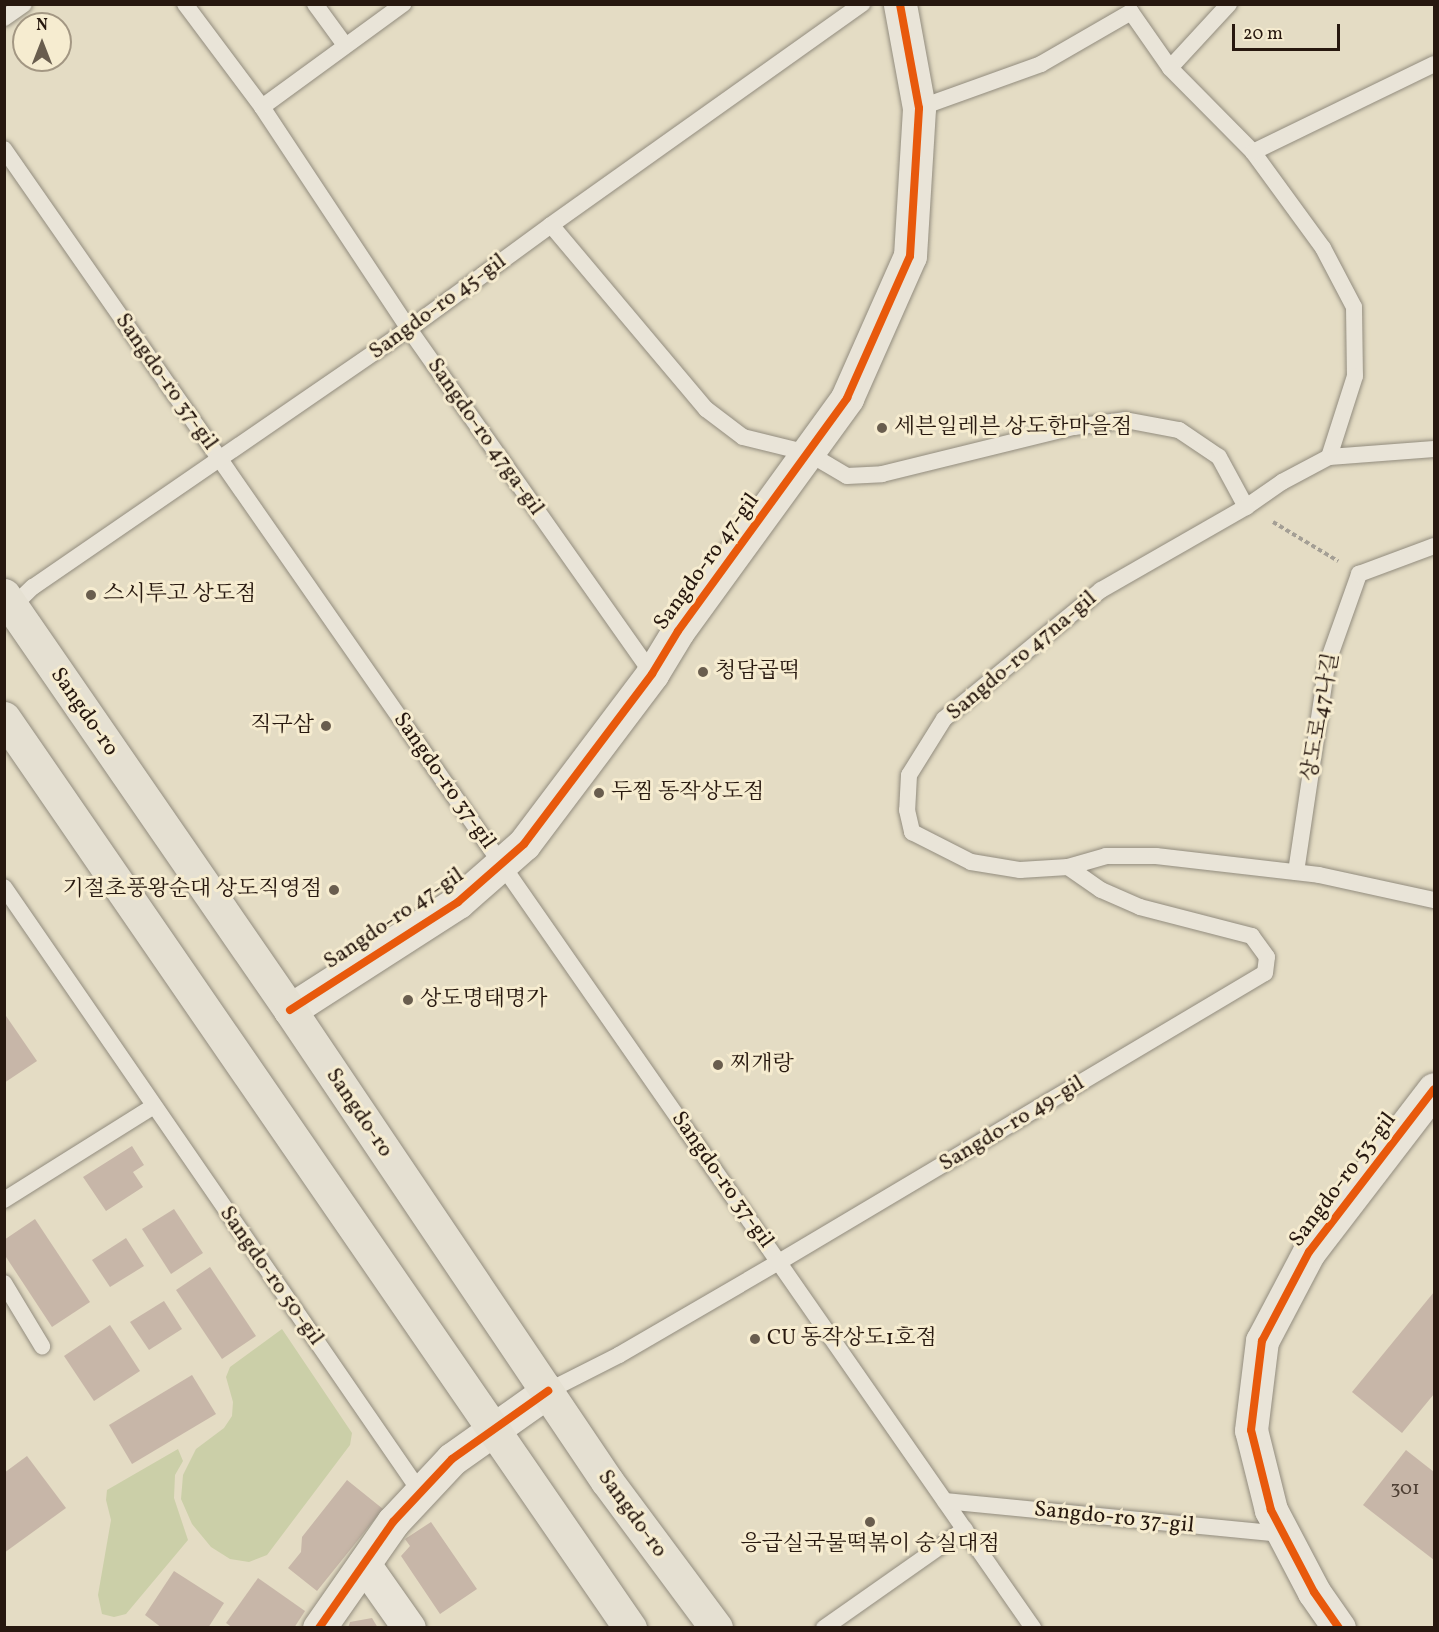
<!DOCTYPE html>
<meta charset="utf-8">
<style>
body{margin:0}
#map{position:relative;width:1439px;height:1632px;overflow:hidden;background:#e4dcc4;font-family:Vollkorn,"Noto Serif KR",serif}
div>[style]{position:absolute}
.green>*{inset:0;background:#cbcfa8}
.building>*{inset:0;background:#c7b6a8}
.path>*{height:4px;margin-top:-2px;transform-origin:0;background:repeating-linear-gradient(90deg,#a49f95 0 4.5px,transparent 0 7.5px)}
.roads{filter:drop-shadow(0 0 2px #928c7e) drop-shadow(0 0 2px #928c7e)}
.lane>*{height:16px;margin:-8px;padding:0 8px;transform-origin:8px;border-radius:8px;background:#e9e4d8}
.street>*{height:33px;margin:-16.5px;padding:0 16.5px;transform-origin:16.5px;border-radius:16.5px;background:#e9e4d8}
.secondary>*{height:33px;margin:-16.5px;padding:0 16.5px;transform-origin:16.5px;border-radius:16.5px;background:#e9e4d8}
.primary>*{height:33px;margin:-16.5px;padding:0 16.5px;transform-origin:16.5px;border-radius:16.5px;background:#e5e0d2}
.cycleway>*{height:8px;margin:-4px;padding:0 4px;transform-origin:4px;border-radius:4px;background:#e8590c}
.dots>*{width:16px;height:16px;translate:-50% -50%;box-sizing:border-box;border:3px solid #f6ecd0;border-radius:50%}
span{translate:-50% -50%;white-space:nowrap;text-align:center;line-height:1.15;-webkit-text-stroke:6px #f6ecd0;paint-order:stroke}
.number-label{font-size:20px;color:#4f4035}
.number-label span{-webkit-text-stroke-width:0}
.street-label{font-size:22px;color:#27180f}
.poi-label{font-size:22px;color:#27180f}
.left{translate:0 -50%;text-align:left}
.right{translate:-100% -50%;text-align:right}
.frame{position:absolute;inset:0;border:6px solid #27180f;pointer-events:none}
.north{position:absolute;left:12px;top:12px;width:60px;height:60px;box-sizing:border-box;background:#f6ecd0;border:2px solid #a39783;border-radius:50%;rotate:0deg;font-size:16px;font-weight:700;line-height:24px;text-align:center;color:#27180f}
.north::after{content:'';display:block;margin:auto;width:21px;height:27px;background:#695d4e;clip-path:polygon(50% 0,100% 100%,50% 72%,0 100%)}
.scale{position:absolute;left:1232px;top:24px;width:108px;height:27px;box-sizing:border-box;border:3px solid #27180f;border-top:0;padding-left:8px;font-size:18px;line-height:21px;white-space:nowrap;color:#27180f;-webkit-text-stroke:4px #f6ecd0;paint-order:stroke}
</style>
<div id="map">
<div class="green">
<div style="clip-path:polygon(282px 1329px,352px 1433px,350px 1445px,267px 1555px,249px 1562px,230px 1559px,211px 1547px,192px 1524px,181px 1499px,183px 1475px,196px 1449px,224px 1428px,232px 1416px,233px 1402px,226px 1377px,230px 1367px)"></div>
<div style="clip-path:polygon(178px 1449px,183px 1461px,175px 1475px,174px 1498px,188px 1540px,126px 1614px,114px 1617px,102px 1614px,98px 1595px,111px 1520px,106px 1500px,107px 1490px)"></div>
</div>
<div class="building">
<div style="clip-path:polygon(4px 1013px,37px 1061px,4px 1083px)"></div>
<div style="clip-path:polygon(132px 1146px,144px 1165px,133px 1172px,143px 1187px,106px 1211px,83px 1177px)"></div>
<div style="clip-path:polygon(174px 1209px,203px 1253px,171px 1274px,142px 1229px)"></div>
<div style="clip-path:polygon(35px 1219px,90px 1302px,52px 1327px,4px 1254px,4px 1240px)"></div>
<div style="clip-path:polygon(126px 1238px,144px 1266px,110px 1287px,92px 1260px)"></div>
<div style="clip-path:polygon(210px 1267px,256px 1336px,222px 1359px,176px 1290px)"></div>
<div style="clip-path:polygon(1434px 1292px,1434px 1394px,1402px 1433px,1352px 1392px)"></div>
<div style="clip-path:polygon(164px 1301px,182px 1329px,149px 1350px,130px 1322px)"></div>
<div style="clip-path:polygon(110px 1325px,140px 1371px,94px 1401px,64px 1356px)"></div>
<div style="clip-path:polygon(192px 1375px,216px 1414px,132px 1464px,109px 1425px)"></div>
<div style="clip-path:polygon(1406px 1450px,1434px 1472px,1434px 1560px,1363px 1505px)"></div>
<div style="clip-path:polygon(27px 1456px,66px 1508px,4px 1553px,4px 1473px)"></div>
<div style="clip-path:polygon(347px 1480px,383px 1509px,317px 1591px,288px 1568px,301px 1552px,302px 1537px)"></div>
<div style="clip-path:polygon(431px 1522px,477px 1589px,440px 1614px,401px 1556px,410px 1546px,405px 1539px)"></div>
<div style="clip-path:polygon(174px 1571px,224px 1603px,208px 1628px,162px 1628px,145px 1615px)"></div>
<div style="clip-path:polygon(258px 1578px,305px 1611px,294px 1628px,233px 1628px,226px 1623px)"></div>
<div style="clip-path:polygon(372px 1618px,378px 1628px,348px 1628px,350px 1622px)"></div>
</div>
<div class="path">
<div style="left:1273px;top:522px;width:76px;rotate:31deg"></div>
</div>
<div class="roads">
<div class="lane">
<div style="left:185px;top:4px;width:129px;rotate:53.2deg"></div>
<div style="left:262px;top:107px;width:266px;rotate:56.5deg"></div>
<div style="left:409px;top:329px;width:422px;rotate:54.8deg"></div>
<div style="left:315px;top:4px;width:51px;rotate:53.8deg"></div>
<div style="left:1229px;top:4px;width:87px;rotate:132.7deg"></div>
<div style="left:1170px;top:68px;width:118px;rotate:45.3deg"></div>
<div style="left:1253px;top:152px;width:119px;rotate:53.9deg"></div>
<div style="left:1323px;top:248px;width:67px;rotate:62.3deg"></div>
<div style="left:1354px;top:307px;width:69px;rotate:89.2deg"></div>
<div style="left:1355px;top:376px;width:85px;rotate:107.8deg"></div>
<div style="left:4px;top:18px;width:24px;rotate:-35deg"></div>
<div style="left:262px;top:107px;width:175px;rotate:-36.1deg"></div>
<div style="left:919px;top:108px;width:130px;rotate:-19.8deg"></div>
<div style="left:1041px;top:64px;width:104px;rotate:-30deg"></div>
<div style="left:1131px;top:12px;width:68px;rotate:55.1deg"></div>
<div style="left:4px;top:149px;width:1802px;rotate:55.17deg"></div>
<div style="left:1253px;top:152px;width:201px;rotate:-25.9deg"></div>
<div style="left:551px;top:225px;width:241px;rotate:49.9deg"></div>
<div style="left:706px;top:409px;width:46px;rotate:37.1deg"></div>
<div style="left:743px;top:437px;width:67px;rotate:13.8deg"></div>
<div style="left:808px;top:453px;width:45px;rotate:30.5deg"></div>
<div style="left:847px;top:476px;width:35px;rotate:-3deg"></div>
<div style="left:882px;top:474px;width:198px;rotate:-13.8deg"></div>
<div style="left:1074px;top:427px;width:51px;rotate:-7.8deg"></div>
<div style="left:1125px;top:420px;width:55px;rotate:10.5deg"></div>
<div style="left:1179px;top:430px;width:48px;rotate:34deg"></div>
<div style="left:1219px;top:457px;width:57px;rotate:61.6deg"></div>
<div style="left:1434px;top:449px;width:105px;rotate:175.6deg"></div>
<div style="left:1329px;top:457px;width:53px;rotate:152deg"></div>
<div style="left:1282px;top:482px;width:44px;rotate:145.2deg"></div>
<div style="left:1246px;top:507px;width:167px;rotate:150.2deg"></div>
<div style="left:1101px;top:590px;width:203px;rotate:140.6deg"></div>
<div style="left:944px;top:719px;width:66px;rotate:122deg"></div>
<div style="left:909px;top:775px;width:35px;rotate:93deg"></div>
<div style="left:907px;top:810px;width:23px;rotate:77deg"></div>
<div style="left:912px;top:832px;width:66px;rotate:27deg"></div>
<div style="left:971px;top:862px;width:50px;rotate:9.3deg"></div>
<div style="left:1020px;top:870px;width:48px;rotate:-3.6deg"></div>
<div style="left:1068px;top:867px;width:40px;rotate:-16deg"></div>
<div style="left:1106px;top:856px;width:50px"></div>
<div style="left:1156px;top:856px;width:164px;rotate:6.6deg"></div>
<div style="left:1319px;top:875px;width:118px;rotate:12.3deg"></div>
<div style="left:12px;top:607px;width:29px;rotate:-44deg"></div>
<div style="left:33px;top:587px;width:456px;rotate:-34.5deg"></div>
<div style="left:409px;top:329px;width:176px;rotate:-36.2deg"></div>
<div style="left:551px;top:225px;width:382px;rotate:-35.4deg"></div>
<div style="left:1296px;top:872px;width:210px;rotate:-81.5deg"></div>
<div style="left:1327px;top:664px;width:96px;rotate:-70.4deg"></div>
<div style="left:1359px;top:574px;width:80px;rotate:-20.5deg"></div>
<div style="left:4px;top:887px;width:736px;rotate:55.47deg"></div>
<div style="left:4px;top:1200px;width:177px;rotate:-32.1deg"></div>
<div style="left:4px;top:1283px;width:74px;rotate:58.9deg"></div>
<div style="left:548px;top:1391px;width:80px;rotate:-26.9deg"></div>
<div style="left:619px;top:1355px;width:185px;rotate:-30.2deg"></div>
<div style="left:779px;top:1262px;width:565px;rotate:-30.74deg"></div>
<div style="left:1265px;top:973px;width:16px;rotate:-83deg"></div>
<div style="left:1267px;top:957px;width:26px;rotate:-126deg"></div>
<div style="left:1252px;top:936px;width:116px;rotate:-165.5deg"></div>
<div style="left:1140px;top:907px;width:43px;rotate:-156.4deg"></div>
<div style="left:1101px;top:890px;width:40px;rotate:-145.1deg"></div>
<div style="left:945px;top:1501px;width:341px;rotate:5.6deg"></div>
<div style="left:824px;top:1628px;width:172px;rotate:-35.1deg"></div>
</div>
<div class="street">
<div style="left:290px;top:1010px;width:200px;rotate:-32.7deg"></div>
<div style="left:458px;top:902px;width:88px;rotate:-41.3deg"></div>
<div style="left:524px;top:844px;width:213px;rotate:-53deg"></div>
<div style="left:652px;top:674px;width:50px;rotate:-58.8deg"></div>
<div style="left:678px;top:631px;width:288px;rotate:-54deg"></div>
<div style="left:847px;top:398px;width:155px;rotate:-66.1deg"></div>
<div style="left:910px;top:256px;width:148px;rotate:-86.5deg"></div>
<div style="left:919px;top:108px;width:106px;rotate:-100.4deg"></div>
<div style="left:364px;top:1564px;width:78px;rotate:54.9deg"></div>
<div style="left:319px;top:1628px;width:129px;rotate:-55.1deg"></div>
<div style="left:393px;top:1522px;width:86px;rotate:-46.9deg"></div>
<div style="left:452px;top:1459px;width:118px;rotate:-35.3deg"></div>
</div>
<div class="secondary">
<div style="left:1339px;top:1628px;width:44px;rotate:-124.8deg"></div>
<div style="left:1314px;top:1592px;width:93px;rotate:-117.7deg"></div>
<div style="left:1271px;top:1510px;width:82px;rotate:-104deg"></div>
<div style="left:1251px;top:1430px;width:90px;rotate:-83deg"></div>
<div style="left:1262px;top:1341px;width:101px;rotate:-62.2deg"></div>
<div style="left:1309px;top:1252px;width:205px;rotate:-52.5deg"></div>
</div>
<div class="primary">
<div style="left:4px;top:595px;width:504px;rotate:55.43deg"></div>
<div style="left:290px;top:1010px;width:568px;rotate:56.06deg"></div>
<div style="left:607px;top:1481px;width:183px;rotate:53.4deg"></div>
<div style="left:4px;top:718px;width:1105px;rotate:55.48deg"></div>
</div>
</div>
<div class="cycleway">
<div style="left:290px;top:1010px;width:200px;rotate:-32.7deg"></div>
<div style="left:458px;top:902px;width:88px;rotate:-41.3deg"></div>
<div style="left:524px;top:844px;width:213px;rotate:-53deg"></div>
<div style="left:652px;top:674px;width:50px;rotate:-58.8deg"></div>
<div style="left:678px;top:631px;width:288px;rotate:-54deg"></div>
<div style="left:847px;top:398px;width:155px;rotate:-66.1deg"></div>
<div style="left:910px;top:256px;width:148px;rotate:-86.5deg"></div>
<div style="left:919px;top:108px;width:106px;rotate:-100.4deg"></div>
<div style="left:319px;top:1628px;width:129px;rotate:-55.1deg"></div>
<div style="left:393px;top:1522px;width:86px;rotate:-46.9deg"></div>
<div style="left:452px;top:1459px;width:118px;rotate:-35.3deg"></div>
<div style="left:1339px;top:1628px;width:44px;rotate:-124.8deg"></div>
<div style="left:1314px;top:1592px;width:93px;rotate:-117.7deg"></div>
<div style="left:1271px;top:1510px;width:82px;rotate:-104deg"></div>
<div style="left:1251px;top:1430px;width:90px;rotate:-83deg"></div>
<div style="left:1262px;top:1341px;width:101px;rotate:-62.2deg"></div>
<div style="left:1309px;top:1252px;width:205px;rotate:-52.5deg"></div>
</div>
<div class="dots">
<div style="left:882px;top:428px;background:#695d4e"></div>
<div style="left:91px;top:595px;background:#695d4e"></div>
<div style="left:703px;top:672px;background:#695d4e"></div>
<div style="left:326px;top:726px;background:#695d4e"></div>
<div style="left:599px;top:793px;background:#695d4e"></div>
<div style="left:334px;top:890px;background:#695d4e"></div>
<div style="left:408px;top:1000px;background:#695d4e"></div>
<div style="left:718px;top:1065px;background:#695d4e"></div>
<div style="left:755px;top:1339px;background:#695d4e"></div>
<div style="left:870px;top:1522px;background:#695d4e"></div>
</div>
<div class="number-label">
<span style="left:1405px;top:1489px">301</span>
</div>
<div class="street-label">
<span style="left:438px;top:307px;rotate:-36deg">Sangdo-ro 45-gil</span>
<span style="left:166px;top:382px;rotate:55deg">Sangdo-ro 37-gil</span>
<span style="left:485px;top:437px;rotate:55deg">Sangdo-ro 47ga-gil</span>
<span style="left:707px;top:562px;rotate:-54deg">Sangdo-ro 47-gil</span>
<span style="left:1022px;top:656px;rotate:-40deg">Sangdo-ro 47na-gil</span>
<span style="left:84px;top:712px;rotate:55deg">Sangdo-ro</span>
<span style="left:1321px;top:717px;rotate:-80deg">상도로47나길</span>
<span style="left:444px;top:781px;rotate:55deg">Sangdo-ro 37-gil</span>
<span style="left:394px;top:919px;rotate:-34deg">Sangdo-ro 47-gil</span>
<span style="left:359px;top:1113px;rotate:56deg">Sangdo-ro</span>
<span style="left:1012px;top:1124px;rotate:-31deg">Sangdo-ro 49-gil</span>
<span style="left:722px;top:1180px;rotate:55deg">Sangdo-ro 37-gil</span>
<span style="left:1343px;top:1180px;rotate:-53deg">Sangdo-ro 53-gil</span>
<span style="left:271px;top:1276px;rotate:55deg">Sangdo-ro 50-gil</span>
<span style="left:632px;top:1514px;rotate:54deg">Sangdo-ro</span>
<span style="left:1114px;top:1518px;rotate:6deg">Sangdo-ro 37-gil</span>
</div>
<div class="poi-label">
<span class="left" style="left:894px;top:428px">세븐일레븐 상도한마을점</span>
<span class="left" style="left:103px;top:595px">스시투고 상도점</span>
<span class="left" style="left:715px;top:672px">청담곱떡</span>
<span class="right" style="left:314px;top:726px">직구삼</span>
<span class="left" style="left:611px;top:793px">두찜 동작상도점</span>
<span class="right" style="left:322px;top:890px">기절초풍왕순대 상도직영점</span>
<span class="left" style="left:420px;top:1000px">상도명태명가</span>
<span class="left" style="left:730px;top:1065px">찌개랑</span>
<span class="left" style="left:767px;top:1339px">CU 동작상도1호점</span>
<span style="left:870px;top:1545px">응급실국물떡볶이 숭실대점</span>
</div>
<div class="frame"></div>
<div class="north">N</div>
<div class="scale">20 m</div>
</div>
